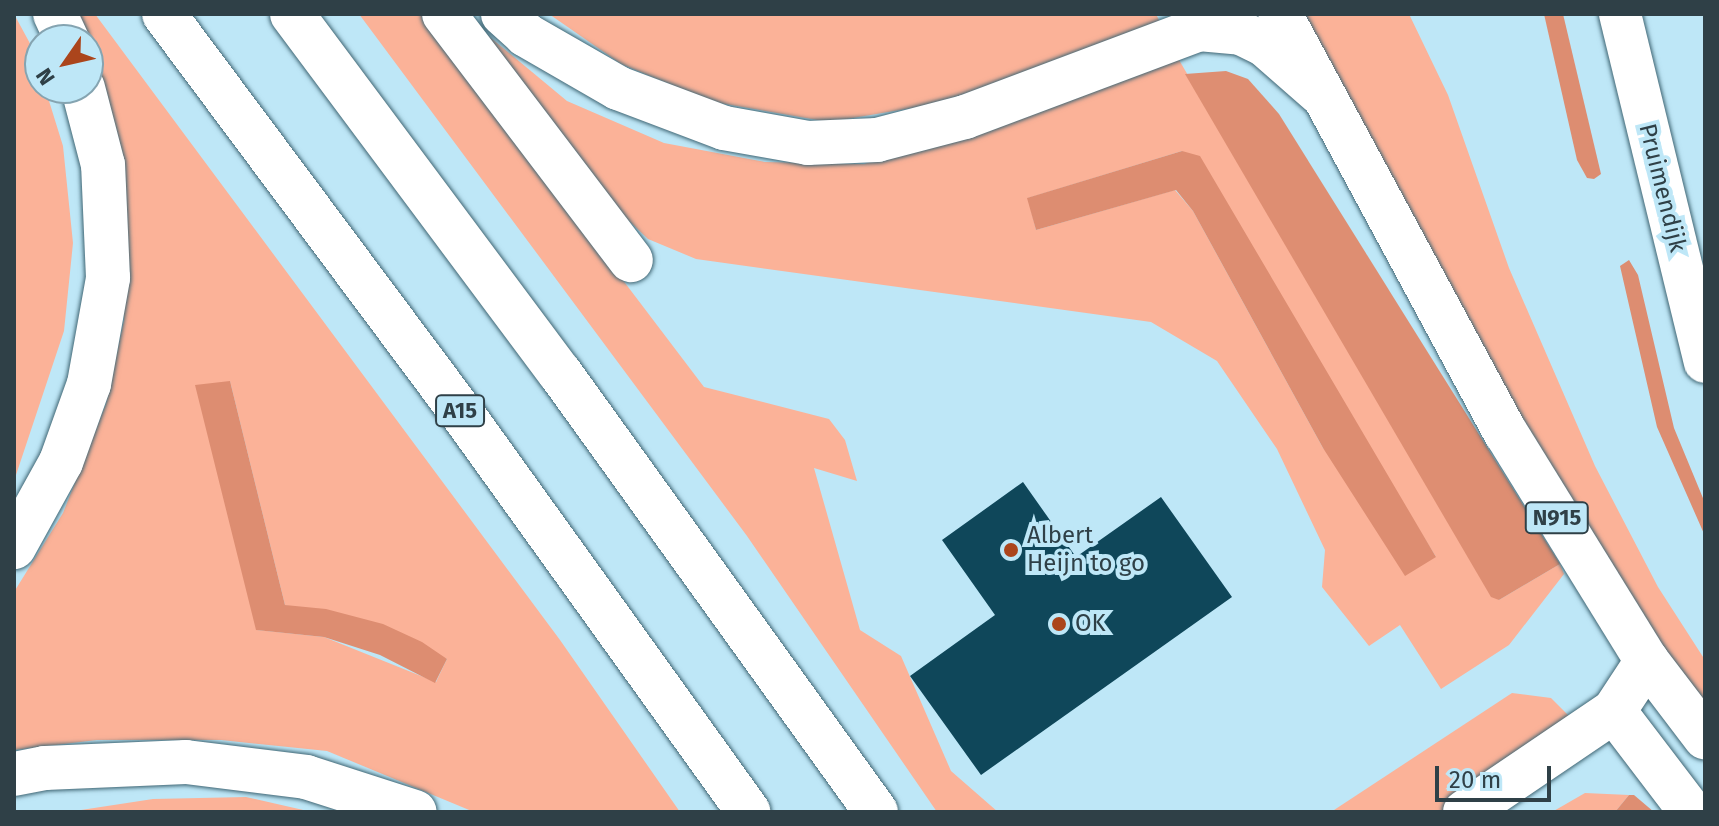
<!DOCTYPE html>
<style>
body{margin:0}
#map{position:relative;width:1719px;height:826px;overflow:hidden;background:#bee7f7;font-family:"Fira Sans",sans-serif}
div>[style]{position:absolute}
.green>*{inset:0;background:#fbb298}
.forest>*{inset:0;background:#de8e72}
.water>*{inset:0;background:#dd8d71}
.building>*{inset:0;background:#0f475a}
.roads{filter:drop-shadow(0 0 2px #406674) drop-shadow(0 0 2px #406674)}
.minor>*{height:42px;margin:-21px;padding:0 21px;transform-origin:21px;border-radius:21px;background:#fff}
.major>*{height:44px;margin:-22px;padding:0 22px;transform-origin:22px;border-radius:22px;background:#fff}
.highway>*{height:44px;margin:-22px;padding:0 22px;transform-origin:22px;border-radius:22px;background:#fff}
.dots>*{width:22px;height:22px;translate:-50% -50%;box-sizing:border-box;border:4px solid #bee7f7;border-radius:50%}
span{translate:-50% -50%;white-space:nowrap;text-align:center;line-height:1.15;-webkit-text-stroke:8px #bee7f7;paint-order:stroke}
.shield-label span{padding:2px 6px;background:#bee7f7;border:2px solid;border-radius:6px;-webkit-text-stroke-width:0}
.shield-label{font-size:22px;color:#2f4047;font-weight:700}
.street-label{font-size:24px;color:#2f4047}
.poi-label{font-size:24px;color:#2f4047}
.left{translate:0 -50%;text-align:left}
.frame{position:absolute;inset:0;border:16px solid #2f4047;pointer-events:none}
.north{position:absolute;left:24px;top:24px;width:80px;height:80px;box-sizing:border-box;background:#bee7f7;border:2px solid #85a4b1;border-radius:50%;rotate:236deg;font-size:22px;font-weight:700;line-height:32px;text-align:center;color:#2f4047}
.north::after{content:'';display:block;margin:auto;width:28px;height:36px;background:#ab451c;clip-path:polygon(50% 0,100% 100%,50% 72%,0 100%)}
.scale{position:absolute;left:1435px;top:766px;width:116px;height:36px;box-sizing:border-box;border:4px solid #2f4047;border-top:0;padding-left:10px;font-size:24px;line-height:28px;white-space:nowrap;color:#2f4047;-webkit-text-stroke:6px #bee7f7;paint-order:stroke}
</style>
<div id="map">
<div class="green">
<div style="clip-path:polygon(14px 14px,33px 49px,40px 88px,45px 88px,63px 146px,73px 243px,64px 331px,14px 481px)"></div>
<div style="clip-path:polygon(evenodd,78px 14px,95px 14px,560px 640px,680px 812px,474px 812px,327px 751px,221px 740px,97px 740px,14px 750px,14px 592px,63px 513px,106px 404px,124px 320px,123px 211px,98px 81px,78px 14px,230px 381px,285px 605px,447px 659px,436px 682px,324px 637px,257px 630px,230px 381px)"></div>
<div style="clip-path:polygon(359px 14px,421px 14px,704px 387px,829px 419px,845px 440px,857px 481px,814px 468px,860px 630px,901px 656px,951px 771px,998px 812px,937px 812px,747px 536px)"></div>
<div style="clip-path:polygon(549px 14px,1156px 14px,1164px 30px,930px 105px,829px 122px,713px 102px,621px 64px)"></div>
<div style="clip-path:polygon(1305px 14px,1409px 14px,1448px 95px,1509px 268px,1595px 466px,1658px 587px,1705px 660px,1705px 711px,1540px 463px)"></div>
<div style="clip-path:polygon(evenodd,485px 33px,567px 101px,664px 143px,765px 162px,864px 164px,1000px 121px,1175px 53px,1461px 544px,1499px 600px,1560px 564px,1564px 574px,1509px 645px,1441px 689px,1400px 625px,1369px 646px,1322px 587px,1325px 550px,1277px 449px,1217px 361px,1151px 322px,696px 259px,648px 239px,612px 205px,485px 33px,1182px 151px,1335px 393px,1436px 557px,1323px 448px,1193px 211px,1175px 190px,1036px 230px,1028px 198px,1182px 151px)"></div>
<div style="clip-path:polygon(1512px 693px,1551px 698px,1569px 716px,1442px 812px,1331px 812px)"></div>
<div style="clip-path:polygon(1585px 793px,1629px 795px,1615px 812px,1552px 812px)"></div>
<div style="clip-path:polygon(246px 797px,312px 812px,68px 812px,153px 799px)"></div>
</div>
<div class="forest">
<div style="clip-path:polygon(1226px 71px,1248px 79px,1279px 114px,1560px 564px,1499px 600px,1491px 597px,1185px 74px)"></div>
<div style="clip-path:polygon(1629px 795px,1634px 795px,1654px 812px,1615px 812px)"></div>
</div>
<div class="water">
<div style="clip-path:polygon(1544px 14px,1563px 14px,1601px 174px,1594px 179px,1587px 178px,1577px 160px)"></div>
<div style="clip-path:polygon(1182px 151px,1200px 156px,1436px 557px,1405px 576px,1323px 448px,1193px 211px,1176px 190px,1036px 230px,1027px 198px)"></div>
<div style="clip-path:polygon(1629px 260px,1638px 275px,1674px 428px,1705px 503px,1705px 536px,1657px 427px,1620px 266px)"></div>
<div style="clip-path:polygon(230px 381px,285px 605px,326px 609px,383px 624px,422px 642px,447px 659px,435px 683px,380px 655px,324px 637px,256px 630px,195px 385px)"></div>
</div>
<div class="building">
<div style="clip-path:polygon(1023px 482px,1076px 557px,1161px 497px,1232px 597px,981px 775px,910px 676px,995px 615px,942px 540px)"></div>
</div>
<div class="roads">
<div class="minor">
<div style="left:1620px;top:14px;width:358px;rotate:76.3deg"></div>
</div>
<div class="major">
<div style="left:1280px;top:14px;width:476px;rotate:61.7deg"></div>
<div style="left:1506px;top:433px;width:268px;rotate:58.3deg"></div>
<div style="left:1647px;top:661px;width:96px;rotate:52.7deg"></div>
<div style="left:1614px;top:711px;width:127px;rotate:52.7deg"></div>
</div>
<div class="highway">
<div style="left:55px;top:14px;width:29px;rotate:65deg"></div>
<div style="left:164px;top:14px;width:510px;rotate:53.29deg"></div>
<div style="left:469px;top:423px;width:479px;rotate:54.3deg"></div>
<div style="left:292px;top:14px;width:448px;rotate:53.3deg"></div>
<div style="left:560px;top:373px;width:541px;rotate:54.25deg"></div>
<div style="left:444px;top:14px;width:309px;rotate:52.8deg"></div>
<div style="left:503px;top:14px;width:31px;rotate:42deg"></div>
<div style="left:526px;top:35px;width:106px;rotate:29.9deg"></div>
<div style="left:618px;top:88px;width:113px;rotate:20.7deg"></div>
<div style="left:724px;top:128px;width:85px;rotate:10.1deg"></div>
<div style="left:808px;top:143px;width:69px;rotate:-2.5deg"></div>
<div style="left:877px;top:140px;width:91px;rotate:-14.6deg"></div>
<div style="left:965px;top:117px;width:250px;rotate:-20.6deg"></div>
<div style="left:1199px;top:29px;width:42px;rotate:5.4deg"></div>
<div style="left:1241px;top:33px;width:25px;rotate:26deg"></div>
<div style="left:1264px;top:44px;width:74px;rotate:41.2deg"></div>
<div style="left:14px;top:547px;width:97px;rotate:-61.1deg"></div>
<div style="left:61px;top:462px;width:83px;rotate:-70.3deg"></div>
<div style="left:89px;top:384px;width:108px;rotate:-79.8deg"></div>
<div style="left:108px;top:278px;width:113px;rotate:-92.5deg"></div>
<div style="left:103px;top:165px;width:80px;rotate:-104.6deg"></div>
<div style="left:14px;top:774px;width:32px;rotate:-11deg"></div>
<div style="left:45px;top:768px;width:141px;rotate:-2.4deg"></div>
<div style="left:186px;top:762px;width:121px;rotate:7.1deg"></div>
<div style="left:306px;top:777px;width:114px;rotate:17.8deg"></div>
<div style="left:1465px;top:812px;width:180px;rotate:-34.1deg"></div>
<div style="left:1614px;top:711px;width:60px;rotate:-56.6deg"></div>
</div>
</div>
<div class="dots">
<div style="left:1011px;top:550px;background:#ab451c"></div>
<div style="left:1059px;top:624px;background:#ab451c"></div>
</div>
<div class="shield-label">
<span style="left:460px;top:411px">A15</span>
<span style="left:1557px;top:518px">N915</span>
</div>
<div class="street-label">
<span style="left:1662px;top:188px;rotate:76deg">Pruimendijk</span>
</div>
<div class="poi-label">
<span class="left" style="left:1027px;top:550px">Albert<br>Heijn to go</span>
<span class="left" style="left:1075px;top:624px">OK</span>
</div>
<div class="frame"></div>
<div class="north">N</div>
<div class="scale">20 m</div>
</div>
